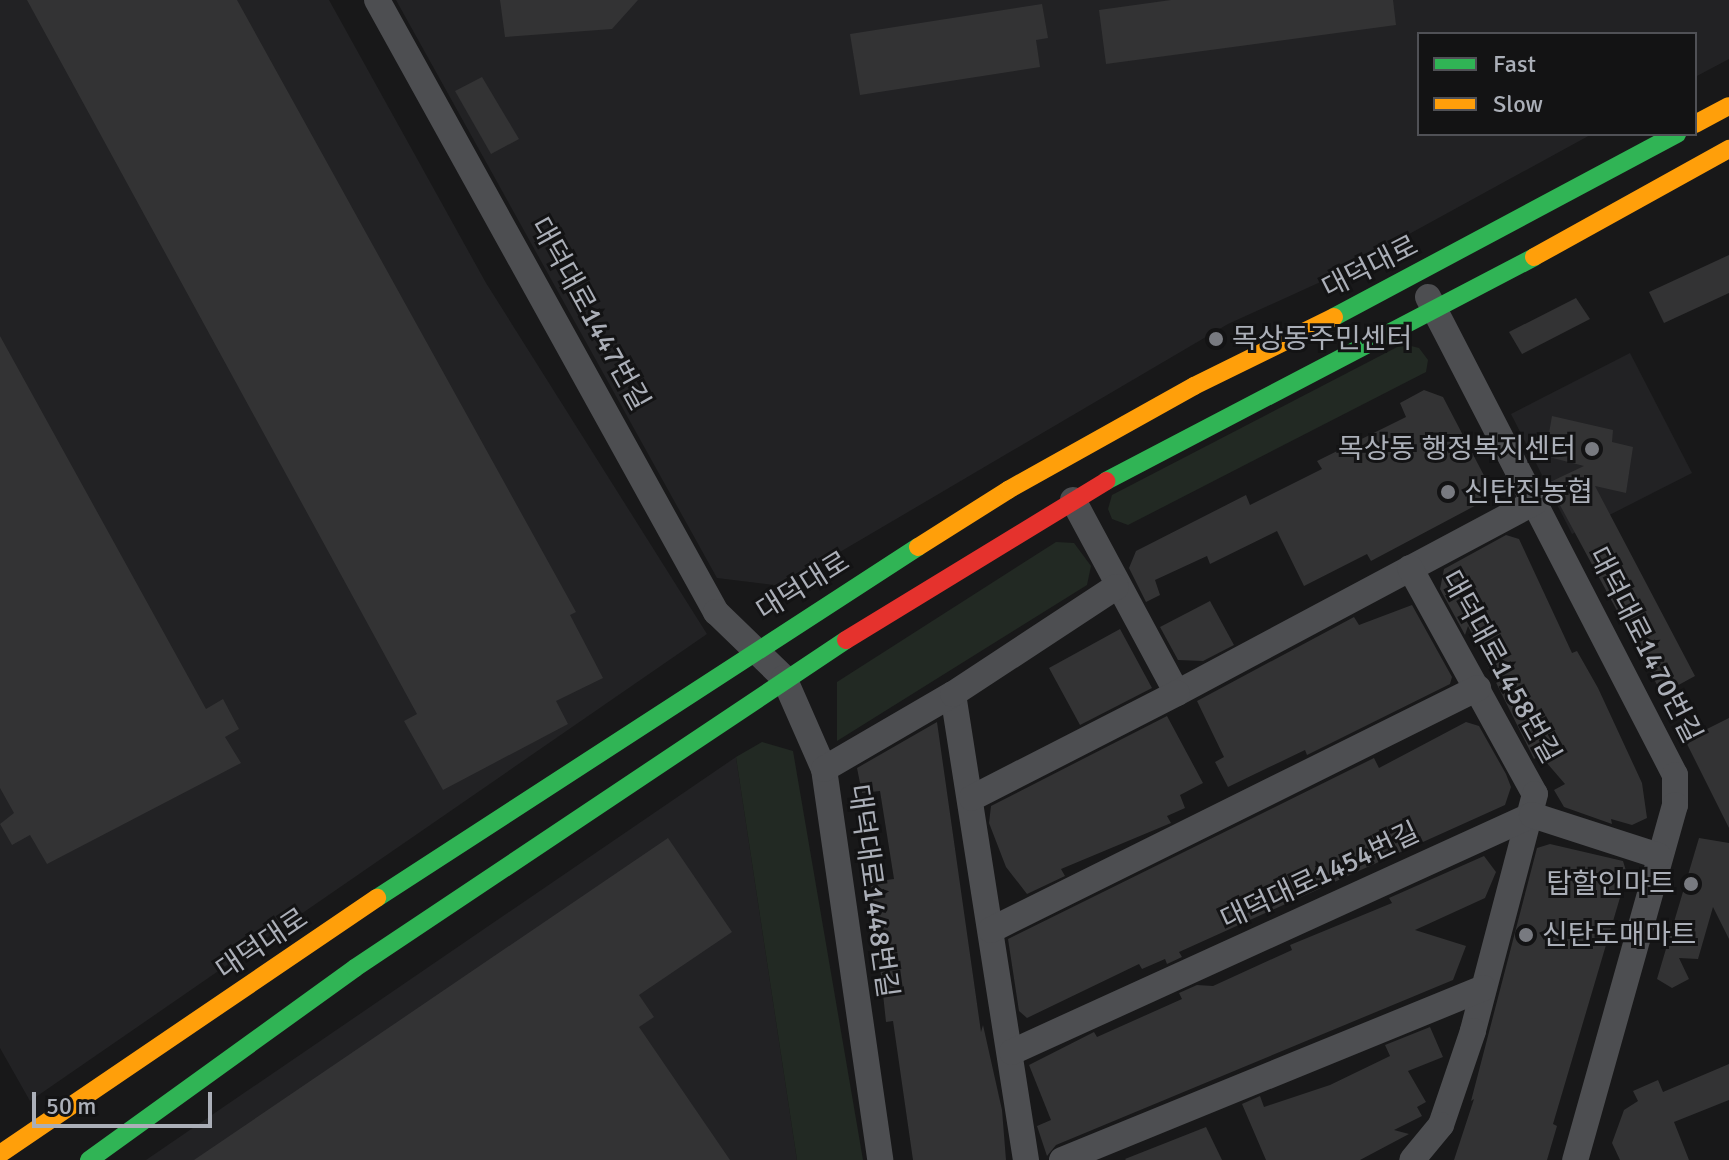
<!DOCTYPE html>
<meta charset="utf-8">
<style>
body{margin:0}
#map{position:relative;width:1729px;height:1160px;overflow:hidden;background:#181819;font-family:Signika,"Noto Sans KR",sans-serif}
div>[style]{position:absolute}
.built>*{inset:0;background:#222224}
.green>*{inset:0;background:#222923}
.building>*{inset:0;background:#333334}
.street>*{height:26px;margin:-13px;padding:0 13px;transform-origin:13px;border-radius:13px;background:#4d4e51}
.fast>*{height:18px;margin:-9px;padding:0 9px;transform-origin:9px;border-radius:9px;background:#30b455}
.slow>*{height:18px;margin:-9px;padding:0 9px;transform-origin:9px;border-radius:9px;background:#ff9f0a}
.jam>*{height:18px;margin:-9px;padding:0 9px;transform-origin:9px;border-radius:9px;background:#e5322d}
.dots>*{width:22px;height:22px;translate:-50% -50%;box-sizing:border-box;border:4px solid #131314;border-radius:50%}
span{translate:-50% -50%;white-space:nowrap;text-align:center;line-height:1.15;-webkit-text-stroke:6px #131314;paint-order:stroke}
.street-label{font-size:28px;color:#abafb8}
.poi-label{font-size:28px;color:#abafb8}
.left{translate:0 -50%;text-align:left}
.right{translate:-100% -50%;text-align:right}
.legend{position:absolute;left:1417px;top:32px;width:280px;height:104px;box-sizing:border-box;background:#131314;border:2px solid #505156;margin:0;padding:10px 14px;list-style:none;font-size:24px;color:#abafb8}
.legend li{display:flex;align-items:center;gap:16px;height:40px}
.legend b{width:40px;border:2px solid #505156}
.scale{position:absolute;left:32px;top:1092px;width:180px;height:36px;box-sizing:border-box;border:4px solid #abafb8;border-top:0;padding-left:10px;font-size:24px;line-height:28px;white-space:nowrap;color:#abafb8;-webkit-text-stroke:6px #131314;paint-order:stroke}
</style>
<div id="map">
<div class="built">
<div style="clip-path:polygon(0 0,329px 0,486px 283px,707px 634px,30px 1101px,0 1048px)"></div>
<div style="clip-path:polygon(396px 0,1729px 0,1729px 59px,1695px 77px,1695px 34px,1419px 34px,1419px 134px,1592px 134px,1327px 279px,1228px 324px,782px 586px,717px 578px)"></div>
<div style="clip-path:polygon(1630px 353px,1692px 473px,1572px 534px,1511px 414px)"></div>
<div style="clip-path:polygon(736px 757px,797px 1160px,146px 1160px)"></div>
</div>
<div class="green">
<div style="clip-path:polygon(1403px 344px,1419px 348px,1428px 360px,1426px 372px,1128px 525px,1112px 519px,1108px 509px,1112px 495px)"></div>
<div style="clip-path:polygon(1056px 542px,1074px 543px,1091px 566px,1087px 585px,837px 741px,837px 682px)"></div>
<div style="clip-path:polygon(762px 742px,793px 751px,863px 1160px,797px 1160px,736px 757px)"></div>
</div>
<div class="building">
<div style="clip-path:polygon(27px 0,237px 0,576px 612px,570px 615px,603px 678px,556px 701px,568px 724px,443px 790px,404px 721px,417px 714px)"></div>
<div style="clip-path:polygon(500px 0,638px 0,612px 29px,505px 37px)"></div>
<div style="clip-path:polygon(1171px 0,1393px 0,1396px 25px,1106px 64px,1099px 10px)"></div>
<div style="clip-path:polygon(1042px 4px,1048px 38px,1036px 40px,1040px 67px,860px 95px,850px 34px)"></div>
<div style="clip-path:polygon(482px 77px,519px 139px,491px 154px,455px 91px)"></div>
<div style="clip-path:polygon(1729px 255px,1729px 293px,1664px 323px,1649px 292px)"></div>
<div style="clip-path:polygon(1576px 298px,1590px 319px,1522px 354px,1509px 332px)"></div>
<div style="clip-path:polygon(0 336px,206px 709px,223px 699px,239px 729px,225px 737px,241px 763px,47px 864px,30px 835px,12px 845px,0 824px,14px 813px,0 788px)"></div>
<div style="clip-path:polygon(1424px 390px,1443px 397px,1490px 487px,1479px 492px,1484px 501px,1371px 561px,1367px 554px,1304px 586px,1277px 531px,1210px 564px,1207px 556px,1155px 580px,1160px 595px,1146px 602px,1129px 568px,1136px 551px,1246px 495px,1250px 505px,1322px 469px,1317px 461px,1406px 417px,1400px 403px)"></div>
<div style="clip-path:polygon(1552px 416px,1613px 430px,1612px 442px,1633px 447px,1626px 493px,1595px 486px,1695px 676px,1662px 694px,1548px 483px,1584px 466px,1545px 456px)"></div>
<div style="clip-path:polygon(1506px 535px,1519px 539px,1572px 653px,1577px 651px,1598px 688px,1642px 783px,1647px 818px,1632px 825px,1611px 819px,1612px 824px,1564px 807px,1554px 790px,1565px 784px,1540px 755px,1534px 759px,1468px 626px,1465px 635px,1440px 589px,1444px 569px)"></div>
<div style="clip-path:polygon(1210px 601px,1234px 645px,1203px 661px,1178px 660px,1160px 627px)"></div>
<div style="clip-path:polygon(1412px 605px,1452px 677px,1450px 684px,1307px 755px,1305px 750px,1228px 787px,1215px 762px,1224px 757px,1197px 701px,1354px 617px,1359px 625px)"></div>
<div style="clip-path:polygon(1120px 629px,1152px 688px,1080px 725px,1049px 668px)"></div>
<div style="clip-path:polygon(1167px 716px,1203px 783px,1180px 795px,1185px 808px,1167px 816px,1171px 823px,1061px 869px,1065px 876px,1027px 894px,1006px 867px,989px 823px,991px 806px)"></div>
<div style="clip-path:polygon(1729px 718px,1729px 828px,1685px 740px)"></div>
<div style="clip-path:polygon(937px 722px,981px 1032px,983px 1025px,1002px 1110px,1006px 1160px,913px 1160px,893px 1021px,886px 1022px,871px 882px,894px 879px,880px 791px,862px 793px,857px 768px)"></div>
<div style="clip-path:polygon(1466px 722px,1479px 726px,1506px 774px,1511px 787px,1505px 805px,1179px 952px,1182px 957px,1167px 964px,1165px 959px,1142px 969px,1139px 964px,1027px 1018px,1019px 1011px,1008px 939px,1374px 758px,1379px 768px)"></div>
<div style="clip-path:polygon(668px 838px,732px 932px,639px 995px,654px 1017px,639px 1027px,730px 1160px,194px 1160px)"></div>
<div style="clip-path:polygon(1699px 838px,1729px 843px,1729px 939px,1713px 907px,1698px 959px,1679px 958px,1689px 979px,1672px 988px,1657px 979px)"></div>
<div style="clip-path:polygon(1550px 844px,1623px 861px,1627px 874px,1553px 1124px,1557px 1126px,1547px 1160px,1454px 1160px,1474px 1099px,1471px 1101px,1537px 848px)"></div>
<div style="clip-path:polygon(1484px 856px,1496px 872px,1485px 898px,1415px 930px,1466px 946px,1453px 980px,1056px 1145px,1047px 1156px,1037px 1126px,1051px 1120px,1029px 1065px,1094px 1032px,1097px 1037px,1182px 999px,1179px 993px,1197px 985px,1213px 986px,1292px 950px,1290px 945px,1392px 903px,1389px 898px)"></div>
<div style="clip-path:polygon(1430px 1027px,1443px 1057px,1408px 1071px,1426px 1102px,1417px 1107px,1422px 1116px,1394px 1130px,1409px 1134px,1360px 1160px,1266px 1160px,1242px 1104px,1260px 1096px,1264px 1107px,1330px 1085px,1390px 1056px,1385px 1045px)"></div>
<div style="clip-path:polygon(1729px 1064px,1729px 1100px,1674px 1122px,1689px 1160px,1620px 1160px,1612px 1143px,1624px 1110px,1638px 1101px,1633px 1091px,1658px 1080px,1663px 1092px)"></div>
<div style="clip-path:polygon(1206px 1127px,1222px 1160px,1126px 1160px,1125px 1159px)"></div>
</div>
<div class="street">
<div style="left:377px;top:0;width:700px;rotate:61.02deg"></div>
<div style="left:716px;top:612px;width:95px;rotate:44.1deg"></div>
<div style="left:784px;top:678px;width:99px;rotate:66.3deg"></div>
<div style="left:824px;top:769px;width:395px;rotate:81.8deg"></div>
<div style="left:1428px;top:297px;width:538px;rotate:62.67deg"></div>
<div style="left:1675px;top:775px;width:30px;rotate:90deg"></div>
<div style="left:1675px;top:805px;width:369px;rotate:105.7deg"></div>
<div style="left:1073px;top:500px;width:219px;rotate:61.7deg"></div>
<div style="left:1177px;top:693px;width:406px;rotate:-28.1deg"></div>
<div style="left:1410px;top:568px;width:258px;rotate:61.1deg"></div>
<div style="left:1535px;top:794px;width:245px;rotate:104.7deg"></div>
<div style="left:1473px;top:1031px;width:99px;rotate:108.8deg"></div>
<div style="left:1441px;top:1125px;width:45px;rotate:129.6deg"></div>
<div style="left:953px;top:694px;width:472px;rotate:81.1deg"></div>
<div style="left:824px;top:769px;width:149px;rotate:-30.2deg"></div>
<div style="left:953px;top:694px;width:195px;rotate:-33.3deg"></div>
<div style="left:972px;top:798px;width:230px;rotate:-27.1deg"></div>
<div style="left:991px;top:930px;width:544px;rotate:-26.42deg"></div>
<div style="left:1012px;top:1052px;width:571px;rotate:-24.5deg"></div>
<div style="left:1532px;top:815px;width:133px;rotate:17.9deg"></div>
<div style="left:1062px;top:1160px;width:455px;rotate:-22.2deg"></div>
</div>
<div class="fast">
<div style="left:1334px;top:317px;width:389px;rotate:-28.1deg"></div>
<div style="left:1106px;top:481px;width:483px;rotate:-27.6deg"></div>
<div style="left:377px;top:898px;width:645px;rotate:-32.98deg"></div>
<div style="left:89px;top:1160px;width:328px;rotate:-35.8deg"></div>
<div style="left:355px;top:968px;width:590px;rotate:-33.74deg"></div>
</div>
<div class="slow">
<div style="left:1695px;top:124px;width:38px;rotate:-28deg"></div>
<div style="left:1534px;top:257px;width:223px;rotate:-29deg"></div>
<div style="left:918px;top:547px;width:107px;rotate:-32.3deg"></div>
<div style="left:1008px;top:490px;width:213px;rotate:-29.2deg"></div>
<div style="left:1194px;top:386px;width:156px;rotate:-26.2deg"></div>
<div style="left:0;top:1154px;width:456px;rotate:-34.2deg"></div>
</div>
<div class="jam">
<div style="left:846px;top:640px;width:305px;rotate:-31.4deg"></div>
</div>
<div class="dots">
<div style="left:1216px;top:339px;background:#787a80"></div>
<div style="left:1592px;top:449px;background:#787a80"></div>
<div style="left:1448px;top:492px;background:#787a80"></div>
<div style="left:1691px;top:884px;background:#787a80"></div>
<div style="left:1526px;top:935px;background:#787a80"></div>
</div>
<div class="street-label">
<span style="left:1370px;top:267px;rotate:-27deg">대덕대로</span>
<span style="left:590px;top:314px;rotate:61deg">대덕대로1447번길</span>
<span style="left:803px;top:586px;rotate:-32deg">대덕대로</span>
<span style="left:1645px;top:645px;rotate:63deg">대덕대로1470번길</span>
<span style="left:1501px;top:667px;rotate:61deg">대덕대로1458번길</span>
<span style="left:1320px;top:876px;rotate:-25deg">대덕대로1454번길</span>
<span style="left:873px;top:891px;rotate:82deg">대덕대로1448번길</span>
<span style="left:262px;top:944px;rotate:-34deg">대덕대로</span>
</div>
<div class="poi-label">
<span class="left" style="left:1232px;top:339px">목상동주민센터</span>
<span class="right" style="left:1576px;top:449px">목상동 행정복지센터</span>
<span class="left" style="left:1464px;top:492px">신탄진농협</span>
<span class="right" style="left:1675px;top:884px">탑할인마트</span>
<span class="left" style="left:1542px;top:935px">신탄도매마트</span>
</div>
<ul class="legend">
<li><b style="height:10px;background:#30b455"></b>Fast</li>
<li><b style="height:10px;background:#ff9f0a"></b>Slow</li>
</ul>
<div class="scale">50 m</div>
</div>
